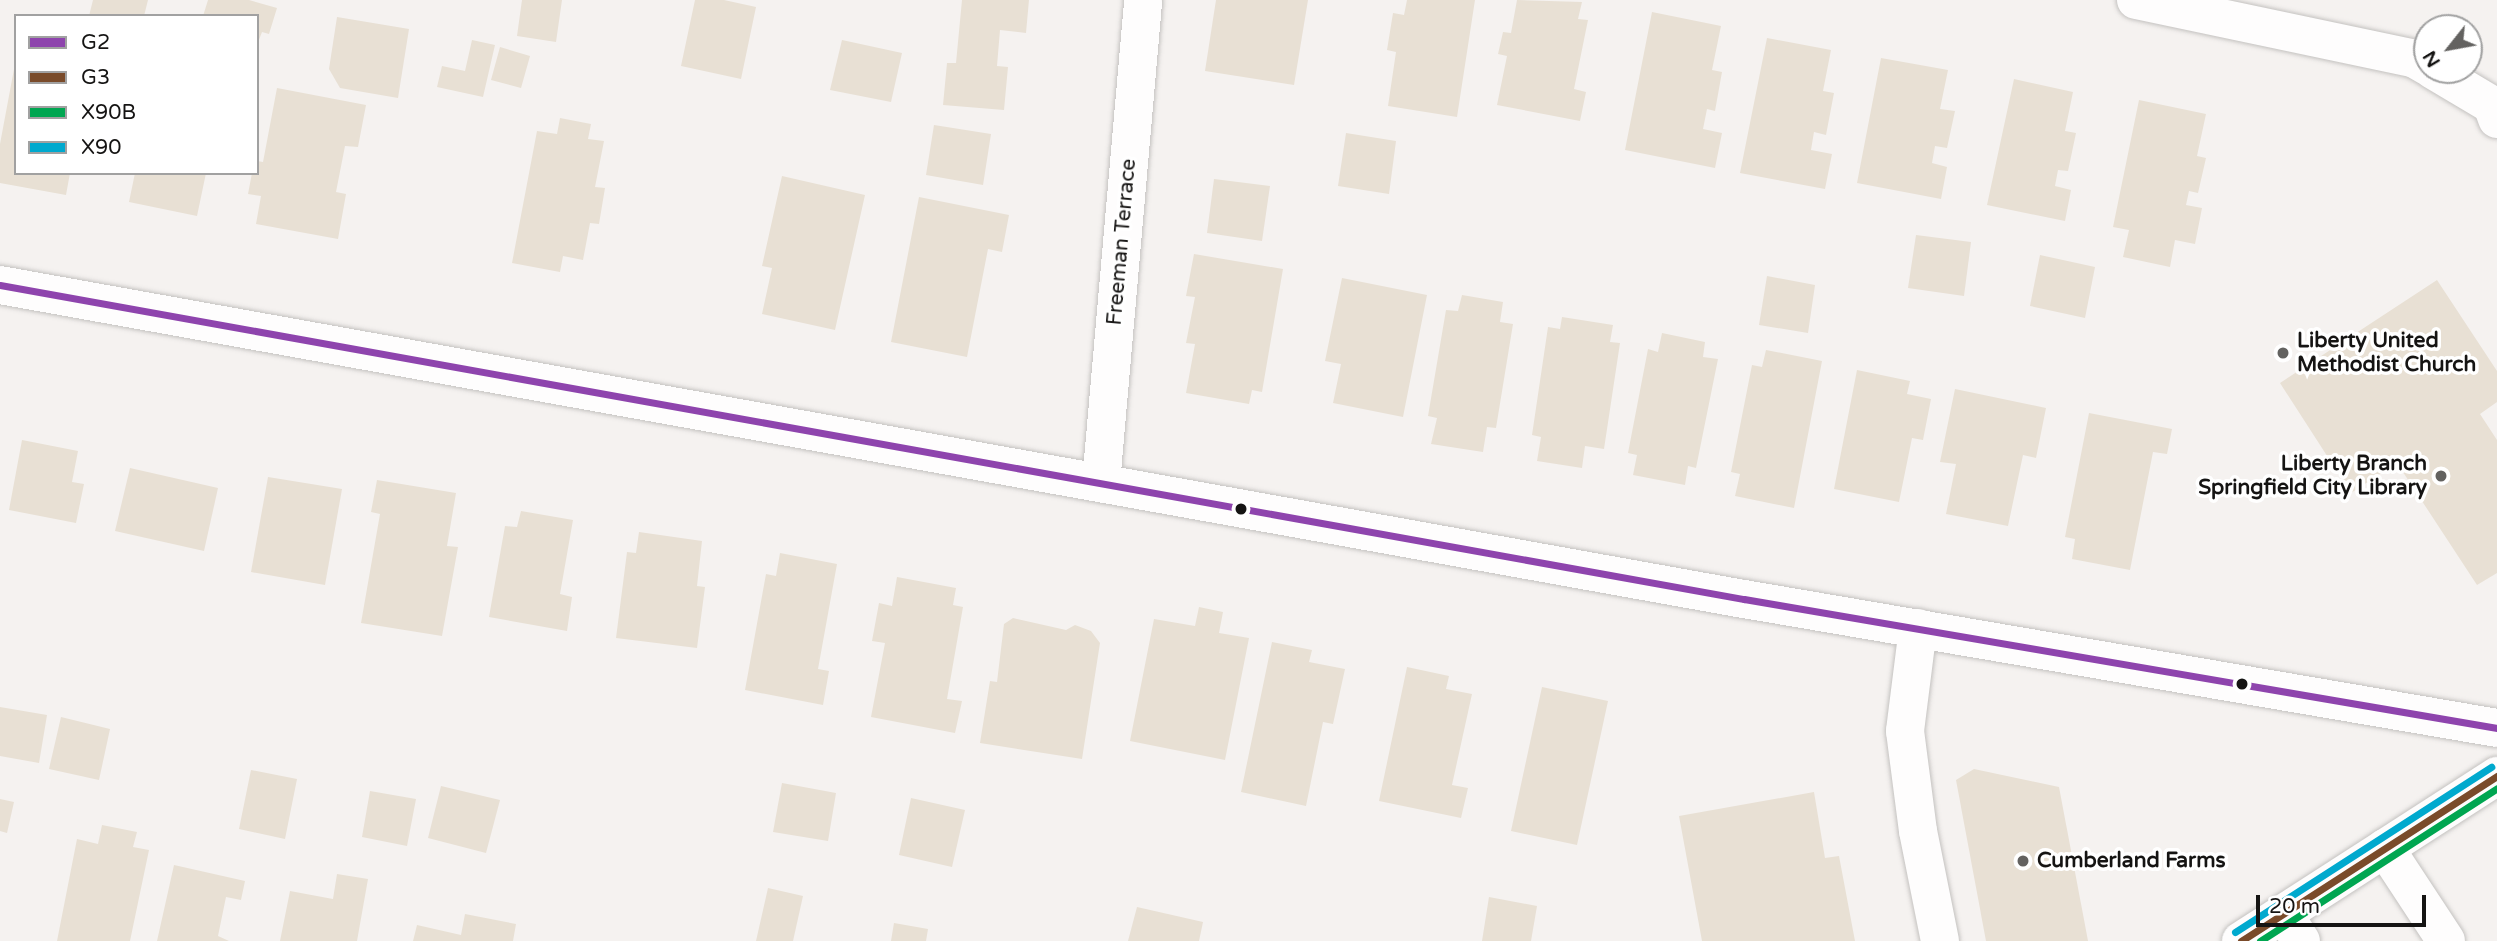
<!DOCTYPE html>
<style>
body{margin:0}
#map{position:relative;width:2497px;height:941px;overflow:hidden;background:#f5f2f0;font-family:"Varela Round",sans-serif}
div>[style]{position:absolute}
.building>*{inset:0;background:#e8e0d4}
.roads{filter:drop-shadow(0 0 2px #c4c2c0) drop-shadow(0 0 2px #c4c2c0)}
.minor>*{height:38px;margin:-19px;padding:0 19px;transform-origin:19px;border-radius:19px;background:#fefdfd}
.major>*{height:38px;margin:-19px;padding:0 19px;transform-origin:19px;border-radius:19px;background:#fefdfd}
.bus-1>*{height:7px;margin:-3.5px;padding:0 3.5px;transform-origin:3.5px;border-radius:3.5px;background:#8e44ad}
.bus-2>*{height:7px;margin:-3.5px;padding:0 3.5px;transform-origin:3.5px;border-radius:3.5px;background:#7a4b2a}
.bus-3>*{height:7px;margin:-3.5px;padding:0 3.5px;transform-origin:3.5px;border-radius:3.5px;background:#00a651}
.bus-4>*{height:7px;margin:-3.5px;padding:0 3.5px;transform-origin:3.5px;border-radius:3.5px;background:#00a9ce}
.dots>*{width:19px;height:19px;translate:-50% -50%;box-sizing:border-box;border:4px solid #fff;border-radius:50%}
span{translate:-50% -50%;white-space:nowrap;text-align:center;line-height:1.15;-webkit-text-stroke:7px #fff;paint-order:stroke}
.street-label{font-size:21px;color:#151413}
.poi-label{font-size:21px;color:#151413;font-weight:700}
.left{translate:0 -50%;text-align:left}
.right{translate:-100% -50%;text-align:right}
.legend{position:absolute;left:14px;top:14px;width:245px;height:161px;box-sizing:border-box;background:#fff;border:2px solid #a1a1a1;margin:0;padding:9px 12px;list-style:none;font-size:21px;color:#151413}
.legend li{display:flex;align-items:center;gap:14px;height:35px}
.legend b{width:35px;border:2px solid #a1a1a1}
.north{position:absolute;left:2413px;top:14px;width:70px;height:70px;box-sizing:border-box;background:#fff;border:2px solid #a1a1a1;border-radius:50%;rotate:239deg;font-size:19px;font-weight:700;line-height:28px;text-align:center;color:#151413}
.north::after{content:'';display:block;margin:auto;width:24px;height:32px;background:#636260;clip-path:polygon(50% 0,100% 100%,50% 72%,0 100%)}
.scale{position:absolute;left:2256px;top:895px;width:170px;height:32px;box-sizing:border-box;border:4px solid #151413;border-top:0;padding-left:9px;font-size:21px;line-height:24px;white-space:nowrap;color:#151413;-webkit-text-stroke:5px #fff;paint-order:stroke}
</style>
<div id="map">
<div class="building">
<div style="clip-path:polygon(93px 0,148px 0,144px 16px,89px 16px)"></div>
<div style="clip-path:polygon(208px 0,249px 0,277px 8px,269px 34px,262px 32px,257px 45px,257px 16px,203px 16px)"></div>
<div style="clip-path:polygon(522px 0,562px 0,556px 42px,517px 36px)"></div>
<div style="clip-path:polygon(695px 0,724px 0,756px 7px,741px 79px,681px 66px)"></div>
<div style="clip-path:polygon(962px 0,1029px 0,1026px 33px,1000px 30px,997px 66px,1008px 67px,1004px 110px,943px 105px,947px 63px,956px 63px)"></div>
<div style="clip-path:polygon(1216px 0,1308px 0,1294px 85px,1205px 71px)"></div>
<div style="clip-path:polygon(1407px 0,1475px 0,1457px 117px,1388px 106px,1396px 52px,1387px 50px,1393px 13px,1404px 15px)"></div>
<div style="clip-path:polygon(1517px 0,1582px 2px,1578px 19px,1588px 20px,1574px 89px,1586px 92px,1580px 121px,1497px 105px,1507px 56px,1498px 54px,1503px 32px,1511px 33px)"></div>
<div style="clip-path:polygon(1652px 12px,1721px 26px,1712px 70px,1722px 72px,1715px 111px,1707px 109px,1703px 129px,1722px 133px,1715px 168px,1625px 150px)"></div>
<div style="clip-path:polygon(337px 17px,409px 29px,398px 98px,340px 88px,329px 69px)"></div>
<div style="clip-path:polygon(1767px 38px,1831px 50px,1823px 91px,1834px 93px,1826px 135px,1814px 132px,1811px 150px,1832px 154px,1825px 189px,1740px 173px)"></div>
<div style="clip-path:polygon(472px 40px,495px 45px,483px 97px,437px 87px,442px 66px,465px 71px)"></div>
<div style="clip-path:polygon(842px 40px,902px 53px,891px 102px,830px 90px)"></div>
<div style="clip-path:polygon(500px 47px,530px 56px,521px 88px,491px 80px)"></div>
<div style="clip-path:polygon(1881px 58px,1948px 70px,1940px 109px,1955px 111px,1947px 148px,1935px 146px,1932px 163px,1947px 167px,1941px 199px,1857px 183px)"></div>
<div style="clip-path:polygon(14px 69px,16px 173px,70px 173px,66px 195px,0 183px,0 144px)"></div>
<div style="clip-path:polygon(2014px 79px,2073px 92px,2065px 131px,2076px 133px,2068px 171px,2058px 170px,2055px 186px,2071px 190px,2065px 221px,1987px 205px)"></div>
<div style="clip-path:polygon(277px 88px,366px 105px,358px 147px,345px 146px,336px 192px,346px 194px,338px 239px,256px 224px,261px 196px,248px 194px,252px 173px,257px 173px,257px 161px,263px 162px)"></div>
<div style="clip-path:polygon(2139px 100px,2206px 114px,2197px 156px,2206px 158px,2198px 193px,2189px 191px,2186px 205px,2202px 208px,2195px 244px,2175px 240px,2170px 267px,2123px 257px,2129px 230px,2113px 227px)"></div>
<div style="clip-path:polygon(560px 118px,591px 124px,588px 139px,604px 141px,595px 187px,605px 188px,599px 224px,590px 223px,583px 260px,563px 256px,560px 272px,512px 263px,537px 131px,557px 134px)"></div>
<div style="clip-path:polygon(934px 125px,991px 134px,983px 185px,926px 175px)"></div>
<div style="clip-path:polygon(1346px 133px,1396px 141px,1389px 194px,1338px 186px)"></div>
<div style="clip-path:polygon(135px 173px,206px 173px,197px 216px,129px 202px)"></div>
<div style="clip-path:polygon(782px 176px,865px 195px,835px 330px,762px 314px,772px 268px,762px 266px)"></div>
<div style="clip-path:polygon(1214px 179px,1270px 186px,1262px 241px,1207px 233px)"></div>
<div style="clip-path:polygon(919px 197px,1009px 215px,1002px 252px,988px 249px,967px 357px,891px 342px)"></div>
<div style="clip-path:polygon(1916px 235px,1971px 242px,1964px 296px,1908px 288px)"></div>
<div style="clip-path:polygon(1194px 254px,1283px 269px,1262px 392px,1252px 390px,1249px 404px,1186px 393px,1195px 344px,1186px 343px,1195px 297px,1186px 296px)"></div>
<div style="clip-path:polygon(2040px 255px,2095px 267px,2085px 318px,2030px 306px)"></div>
<div style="clip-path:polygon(1767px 276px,1815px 285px,1808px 333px,1759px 325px)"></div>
<div style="clip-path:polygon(1342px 278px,1427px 295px,1403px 417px,1333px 403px,1341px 364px,1325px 361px)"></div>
<div style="clip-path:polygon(2437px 280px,2497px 371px,2497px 402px,2480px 414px,2497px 440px,2497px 573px,2477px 585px,2397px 463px,2351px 493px,2280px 383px)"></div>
<div style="clip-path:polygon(1462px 295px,1503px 302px,1500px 322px,1513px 324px,1496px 428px,1487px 427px,1483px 452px,1431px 444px,1437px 418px,1428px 416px,1446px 310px,1458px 311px)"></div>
<div style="clip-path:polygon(1562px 317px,1613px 325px,1610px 342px,1620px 343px,1604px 449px,1585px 446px,1582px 468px,1537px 461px,1541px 437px,1532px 435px,1548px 327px,1560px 329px)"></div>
<div style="clip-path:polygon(1662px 333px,1705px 342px,1703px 357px,1718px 359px,1696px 468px,1688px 466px,1685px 485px,1633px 475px,1637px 455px,1628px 453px,1648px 349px,1658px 352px)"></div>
<div style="clip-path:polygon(1766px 350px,1822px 361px,1794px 508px,1735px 496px,1740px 474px,1731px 472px,1752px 365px,1762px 367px)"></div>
<div style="clip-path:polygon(1857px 370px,1910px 381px,1907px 394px,1931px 399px,1923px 440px,1912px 438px,1899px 502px,1834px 489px)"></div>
<div style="clip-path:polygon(1955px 389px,2046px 408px,2036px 458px,2023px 455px,2008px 526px,1946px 514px,1956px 464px,1940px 462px)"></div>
<div style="clip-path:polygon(2089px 413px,2172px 429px,2167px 454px,2153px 452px,2130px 570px,2072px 559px,2075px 539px,2065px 537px)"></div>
<div style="clip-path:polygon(22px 440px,78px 451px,72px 482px,84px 484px,76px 523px,9px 510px)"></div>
<div style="clip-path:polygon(130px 468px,218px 488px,204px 551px,115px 531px)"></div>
<div style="clip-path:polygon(268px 477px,342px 489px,325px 585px,251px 572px)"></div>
<div style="clip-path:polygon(377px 480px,456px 493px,447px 546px,458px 547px,442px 636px,361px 623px,380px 514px,371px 512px)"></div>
<div style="clip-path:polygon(521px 511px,573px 520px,560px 594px,572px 597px,567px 631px,489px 617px,505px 526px,517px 527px)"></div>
<div style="clip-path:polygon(639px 532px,702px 541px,697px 586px,705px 587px,697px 648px,616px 638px,627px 552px,636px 553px)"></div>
<div style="clip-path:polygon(780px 553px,837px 564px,818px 669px,829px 671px,823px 705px,745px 690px,766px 574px,776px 576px)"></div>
<div style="clip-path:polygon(897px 577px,956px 588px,953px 605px,963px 607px,947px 699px,962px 701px,955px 733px,871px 717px,885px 643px,872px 641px,879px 603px,892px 606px)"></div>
<div style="clip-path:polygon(1199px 607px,1223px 612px,1219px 633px,1249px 638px,1225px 760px,1130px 741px,1154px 619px,1195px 626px)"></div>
<div style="clip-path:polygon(1013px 618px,1066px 630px,1075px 625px,1091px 631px,1100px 643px,1082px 759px,980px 743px,990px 681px,997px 682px,1004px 624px)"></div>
<div style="clip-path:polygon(1272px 642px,1312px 650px,1309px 662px,1345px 669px,1333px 724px,1323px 722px,1306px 806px,1241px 792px)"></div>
<div style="clip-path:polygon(1407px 667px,1449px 676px,1446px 689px,1472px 694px,1452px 785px,1468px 788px,1461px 818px,1379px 801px)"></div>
<div style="clip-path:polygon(1542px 687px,1608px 701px,1577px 845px,1511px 831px)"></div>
<div style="clip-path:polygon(0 707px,47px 715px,39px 763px,0 756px)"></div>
<div style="clip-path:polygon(61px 717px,110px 729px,99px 780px,49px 769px)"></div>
<div style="clip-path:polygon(1974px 769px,2059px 787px,2088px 941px,1986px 941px,1956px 780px)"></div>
<div style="clip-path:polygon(251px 770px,297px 779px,285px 839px,239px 829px)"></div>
<div style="clip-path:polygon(782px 783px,836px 793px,828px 841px,773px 832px)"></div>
<div style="clip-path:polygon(441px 786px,500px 800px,486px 853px,428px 838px)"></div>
<div style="clip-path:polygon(370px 791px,416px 799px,407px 846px,362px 837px)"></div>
<div style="clip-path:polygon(1814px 792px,1825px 858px,1839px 856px,1855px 941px,1702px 941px,1679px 816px)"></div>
<div style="clip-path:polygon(911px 798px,965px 810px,952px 867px,899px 855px)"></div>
<div style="clip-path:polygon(0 799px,14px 802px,7px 833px,0 831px)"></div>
<div style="clip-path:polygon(102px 825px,137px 832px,133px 847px,149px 850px,130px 941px,57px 941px,77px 839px,98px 844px)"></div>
<div style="clip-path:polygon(174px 865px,245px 881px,241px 900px,226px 897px,218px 936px,229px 941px,157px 941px)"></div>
<div style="clip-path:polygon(337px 874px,368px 879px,357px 941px,280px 941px,290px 891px,333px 899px)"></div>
<div style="clip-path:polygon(768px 888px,803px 896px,793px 941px,756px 941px)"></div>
<div style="clip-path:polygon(1489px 897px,1537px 906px,1531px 941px,1482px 941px)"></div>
<div style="clip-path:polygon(1137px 907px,1203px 922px,1199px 941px,1128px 941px)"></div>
<div style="clip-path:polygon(465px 914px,516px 924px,513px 941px,413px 941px,417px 925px,461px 935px)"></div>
<div style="clip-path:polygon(894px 923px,928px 929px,926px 941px,891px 941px)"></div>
</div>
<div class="roads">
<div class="minor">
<div style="left:2136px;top:0;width:285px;rotate:11.9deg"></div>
<div style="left:2415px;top:59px;width:14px;rotate:30deg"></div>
<div style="left:2433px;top:70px;width:69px;rotate:30.7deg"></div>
<div style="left:2492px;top:105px;width:15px;rotate:70deg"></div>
<div style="left:1101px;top:483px;width:485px;rotate:-85deg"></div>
<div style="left:1918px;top:628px;width:104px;rotate:97.2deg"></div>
<div style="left:1905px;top:731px;width:101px;rotate:82.6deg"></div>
<div style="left:1918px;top:831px;width:112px;rotate:78.7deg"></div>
<div style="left:2385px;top:848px;width:111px;rotate:56.7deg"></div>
<div style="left:2284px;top:914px;width:32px;rotate:58deg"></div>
</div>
<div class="major">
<div style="left:0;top:285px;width:1772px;rotate:10.21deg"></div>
<div style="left:1744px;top:599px;width:764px;rotate:9.72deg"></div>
<div style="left:2241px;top:941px;width:305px;rotate:-32.8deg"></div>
</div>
</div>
<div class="bus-1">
<div style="left:0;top:285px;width:1772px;rotate:10.21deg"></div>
<div style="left:1744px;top:599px;width:764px;rotate:9.72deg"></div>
</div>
<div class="bus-2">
<div style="left:2241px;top:941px;width:305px;rotate:-32.8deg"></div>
</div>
<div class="bus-3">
<div style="left:2260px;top:941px;width:282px;rotate:-32.8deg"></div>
</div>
<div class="bus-4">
<div style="left:2235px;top:932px;width:305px;rotate:-32.8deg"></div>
</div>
<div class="dots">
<div style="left:2283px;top:353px;background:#636260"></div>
<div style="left:2441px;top:476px;background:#636260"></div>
<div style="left:1241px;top:509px;background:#151413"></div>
<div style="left:2242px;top:684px;background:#151413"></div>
<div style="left:2023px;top:861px;background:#636260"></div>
</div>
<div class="street-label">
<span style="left:1122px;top:242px;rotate:-85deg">Freeman Terrace</span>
</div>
<div class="poi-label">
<span class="left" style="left:2297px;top:353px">Liberty United<br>Methodist Church</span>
<span class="right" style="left:2427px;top:476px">Liberty Branch<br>Springfield City Library</span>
<span class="left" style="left:2037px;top:861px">Cumberland Farms</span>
</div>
<ul class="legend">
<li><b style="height:9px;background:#8e44ad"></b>G2</li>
<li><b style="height:9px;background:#7a4b2a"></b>G3</li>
<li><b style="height:9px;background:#00a651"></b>X90B</li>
<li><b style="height:9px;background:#00a9ce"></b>X90</li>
</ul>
<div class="north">N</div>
<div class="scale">20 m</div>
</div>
